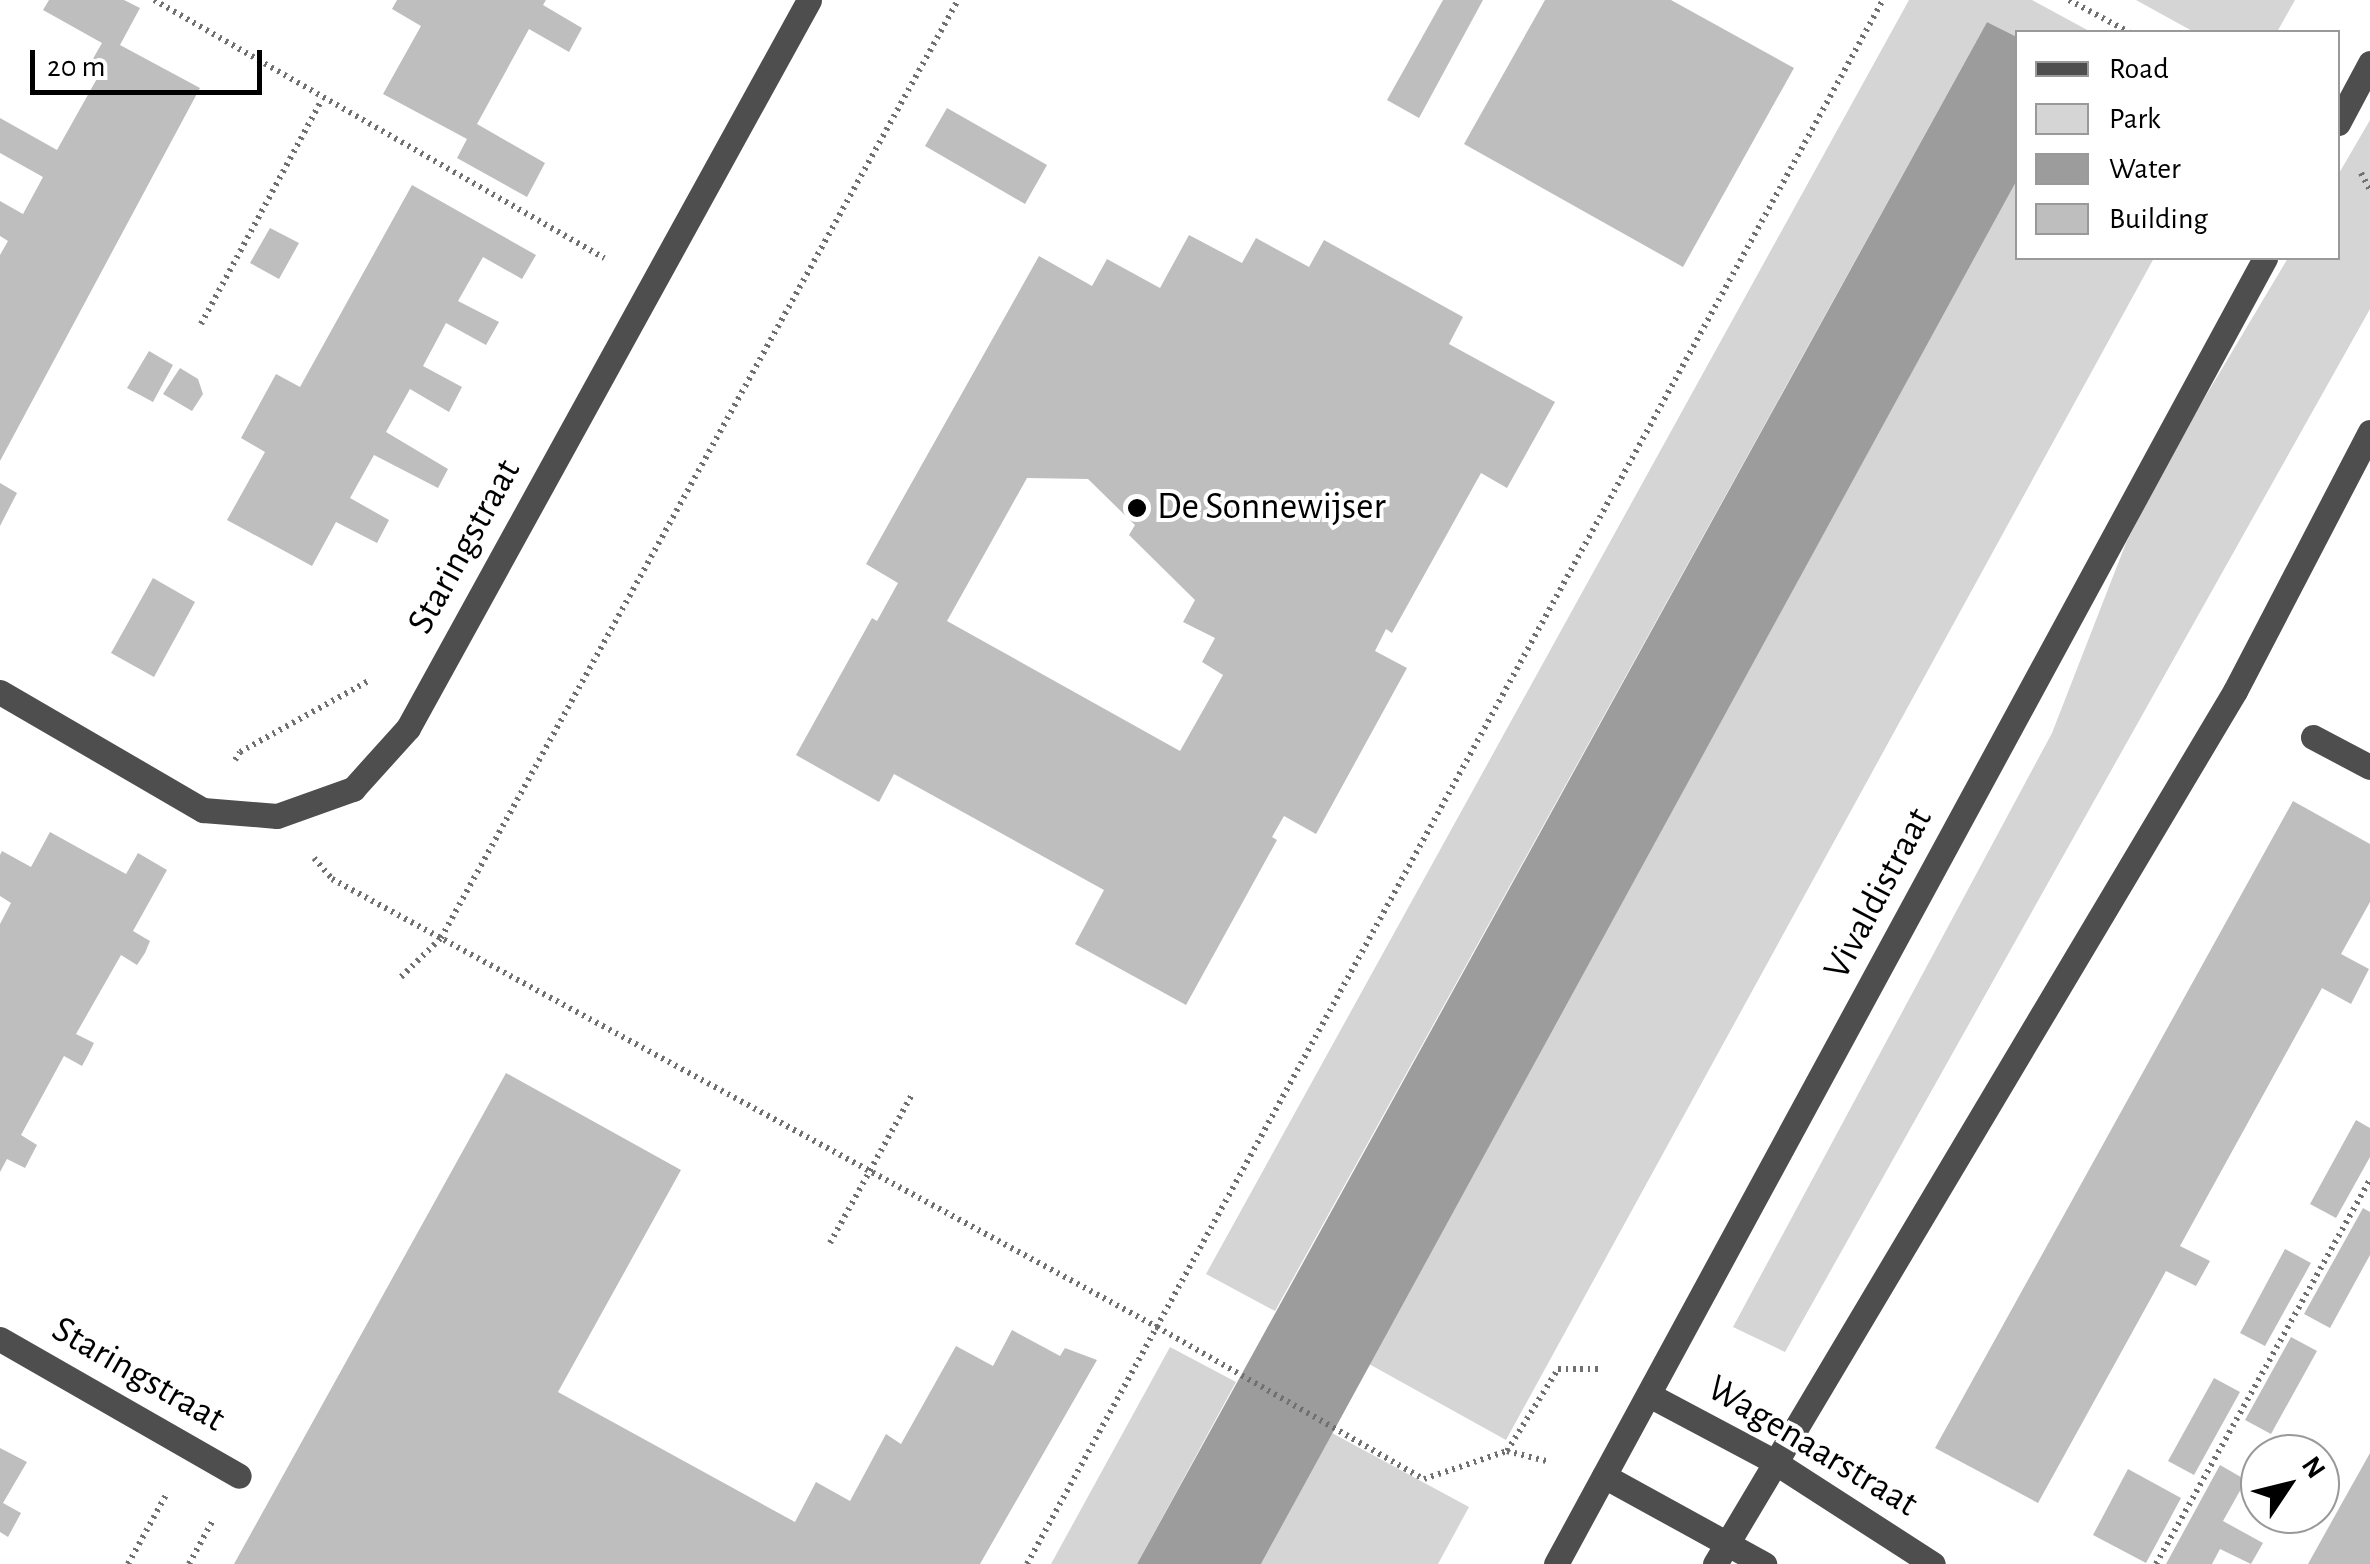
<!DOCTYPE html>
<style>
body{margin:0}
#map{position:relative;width:2370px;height:1564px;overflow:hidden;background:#fff;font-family:"Alegreya Sans",sans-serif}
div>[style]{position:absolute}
.green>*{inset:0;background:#d5d5d5}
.water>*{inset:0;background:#9c9c9c}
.building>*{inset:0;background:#bebebe}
.path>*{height:6px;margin-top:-3px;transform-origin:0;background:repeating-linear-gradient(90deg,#707070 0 2.5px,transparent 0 7.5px)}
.minor>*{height:25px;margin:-12.5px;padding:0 12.5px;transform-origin:12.5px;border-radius:12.5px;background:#4e4e4e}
.dots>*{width:28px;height:28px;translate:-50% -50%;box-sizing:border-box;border:5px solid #fff;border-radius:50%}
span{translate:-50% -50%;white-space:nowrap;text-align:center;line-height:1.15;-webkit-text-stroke:8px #fff;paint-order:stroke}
.poi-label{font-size:38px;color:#000}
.left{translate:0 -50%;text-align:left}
.street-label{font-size:38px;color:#000}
.legend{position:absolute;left:2015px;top:30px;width:325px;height:230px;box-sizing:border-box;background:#fff;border:2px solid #999;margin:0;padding:12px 18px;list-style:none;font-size:30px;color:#000}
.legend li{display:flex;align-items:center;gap:20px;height:50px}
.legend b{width:50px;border:2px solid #999}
.north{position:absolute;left:2240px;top:1434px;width:100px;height:100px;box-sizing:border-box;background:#fff;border:2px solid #999;border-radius:50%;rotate:55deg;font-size:28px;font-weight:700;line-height:40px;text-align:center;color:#000}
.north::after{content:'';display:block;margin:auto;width:35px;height:45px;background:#000;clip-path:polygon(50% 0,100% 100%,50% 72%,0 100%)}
.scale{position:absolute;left:30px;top:50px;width:232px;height:45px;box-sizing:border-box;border:5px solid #000;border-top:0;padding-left:12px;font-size:30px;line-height:35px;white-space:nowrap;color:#000;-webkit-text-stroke:8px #fff;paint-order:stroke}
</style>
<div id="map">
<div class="green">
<div style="clip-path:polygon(1909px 0,2032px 0,2091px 32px,2018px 32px,2017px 37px,1987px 22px,1275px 1311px,1206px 1274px)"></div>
<div style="clip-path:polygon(2136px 0,2295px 0,2277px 32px,2194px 32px)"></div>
<div style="clip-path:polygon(2370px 120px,2370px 309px,1785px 1352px,1733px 1327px,2052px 733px,2126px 543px,2174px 449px,2288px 258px,2338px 258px,2338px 175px)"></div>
<div style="clip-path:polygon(2017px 180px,2018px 258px,2154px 258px,1506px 1440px,1369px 1364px)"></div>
<div style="clip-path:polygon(1170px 1347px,1236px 1382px,1137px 1564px,1051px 1564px)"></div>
<div style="clip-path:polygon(1332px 1433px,1469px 1507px,1438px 1564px,1261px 1564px)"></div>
</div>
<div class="water">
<div style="clip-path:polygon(1987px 22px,2017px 37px,2017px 180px,1261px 1564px,1137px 1564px)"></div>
</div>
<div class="building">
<div style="clip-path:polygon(49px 0,124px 0,140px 8px,120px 45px,200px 88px,0 461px,0 255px,8px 241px,0 236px,0 201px,23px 214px,43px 177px,0 153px,0 118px,57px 150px,99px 75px,87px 69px,102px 43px,43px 10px)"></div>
<div style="clip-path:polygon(397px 0,546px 0,543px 5px,582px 28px,569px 52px,529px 29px,477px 124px,545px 163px,527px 197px,457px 158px,467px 139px,383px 94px,421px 26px,392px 9px)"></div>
<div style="clip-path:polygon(1443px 0,1483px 0,1419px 118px,1387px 100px)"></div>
<div style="clip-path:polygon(1545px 0,1671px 0,1794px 68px,1683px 267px,1464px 144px)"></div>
<div style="clip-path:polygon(947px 108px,1047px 165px,1025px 204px,925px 146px)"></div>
<div style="clip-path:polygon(412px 185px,536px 255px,522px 279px,483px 257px,458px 301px,499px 322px,486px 345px,446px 323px,423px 366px,462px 387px,449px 412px,410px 389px,386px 432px,448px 469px,438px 488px,374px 455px,350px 498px,389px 520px,377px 543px,336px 522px,312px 566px,227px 520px,265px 452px,241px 438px,276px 374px,300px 387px)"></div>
<div style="clip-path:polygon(270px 228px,299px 243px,279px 279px,250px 263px)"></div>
<div style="clip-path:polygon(evenodd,1189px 235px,1242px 263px,1256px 238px,1309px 267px,1324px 240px,1463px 317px,1449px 344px,1555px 402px,1507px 488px,1481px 473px,1392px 633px,1386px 629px,1375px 651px,1407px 668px,1316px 834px,1284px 816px,1272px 837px,1277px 840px,1186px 1005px,1075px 944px,1104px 890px,894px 774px,879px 802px,796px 755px,872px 618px,877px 621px,898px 583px,866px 564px,1039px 256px,1092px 286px,1107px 259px,1160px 288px,1189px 235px,1027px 478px,1088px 479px,1135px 525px,1129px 535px,1195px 600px,1183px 622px,1215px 638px,1202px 662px,1223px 675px,1180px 751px,947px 621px,1027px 478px)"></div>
<div style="clip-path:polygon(149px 351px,173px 365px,153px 402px,127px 388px)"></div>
<div style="clip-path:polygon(180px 368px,198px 379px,203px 394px,192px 411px,163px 394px)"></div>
<div style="clip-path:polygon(0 483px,17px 493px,0 526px)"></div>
<div style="clip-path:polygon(153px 578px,195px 602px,154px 677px,111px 653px)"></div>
<div style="clip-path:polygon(2293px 801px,2370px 844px,2370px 902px,2341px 954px,2369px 969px,2351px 1004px,2322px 988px,2180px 1246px,2210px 1261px,2196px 1286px,2166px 1271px,2038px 1503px,1935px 1448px)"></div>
<div style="clip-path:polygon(50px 832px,126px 874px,138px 853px,167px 870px,133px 931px,150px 941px,145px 953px,137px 965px,121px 955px,76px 1034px,94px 1043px,88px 1055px,82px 1066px,64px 1056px,21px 1135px,37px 1145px,25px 1168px,7px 1159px,0 1172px,0 924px,11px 903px,0 896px,0 855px,2px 851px,31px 867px)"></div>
<div style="clip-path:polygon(506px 1073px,681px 1170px,558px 1392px,795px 1522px,816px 1482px,850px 1501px,886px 1434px,901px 1444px,956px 1346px,993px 1366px,1012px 1330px,1060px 1356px,1065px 1348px,1097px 1360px,980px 1564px,234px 1564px)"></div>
<div style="clip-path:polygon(2356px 1120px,2370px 1128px,2370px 1157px,2336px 1218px,2310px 1204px)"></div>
<div style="clip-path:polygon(2363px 1208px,2370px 1212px,2370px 1255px,2330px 1328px,2304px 1314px)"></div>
<div style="clip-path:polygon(2285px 1249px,2311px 1263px,2265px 1346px,2240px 1333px)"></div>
<div style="clip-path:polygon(2291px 1337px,2317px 1351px,2271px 1434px,2245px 1420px)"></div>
<div style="clip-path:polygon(2214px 1378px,2240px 1392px,2194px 1475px,2168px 1461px)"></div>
<div style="clip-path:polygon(0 1448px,27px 1462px,3px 1503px,21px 1513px,8px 1537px,0 1532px)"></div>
<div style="clip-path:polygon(2370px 1453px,2370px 1564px,2308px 1564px,2342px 1503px)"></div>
<div style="clip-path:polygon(2220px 1465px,2246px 1480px,2223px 1521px,2263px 1543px,2251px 1564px,2220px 1549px,2212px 1564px,2166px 1564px)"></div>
<div style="clip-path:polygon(2128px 1469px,2181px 1498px,2146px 1563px,2093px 1535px)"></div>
</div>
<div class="path">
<div style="left:154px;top:0;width:519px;rotate:29.83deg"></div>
<div style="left:2069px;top:0;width:68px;rotate:28.1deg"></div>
<div style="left:2361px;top:173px;width:19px;rotate:62deg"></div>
<div style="left:201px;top:324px;width:255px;rotate:-61.7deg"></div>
<div style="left:235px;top:760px;width:9px;rotate:-58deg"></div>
<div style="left:240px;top:752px;width:149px;rotate:-29deg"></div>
<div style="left:314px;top:858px;width:28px;rotate:49deg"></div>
<div style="left:332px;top:879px;width:939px;rotate:28.5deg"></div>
<div style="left:1157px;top:1327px;width:307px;rotate:29.7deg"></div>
<div style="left:1424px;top:1479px;width:88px;rotate:-18.6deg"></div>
<div style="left:1507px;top:1451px;width:97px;rotate:-58.1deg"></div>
<div style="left:1558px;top:1369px;width:44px"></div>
<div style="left:401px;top:977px;width:56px;rotate:-44.3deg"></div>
<div style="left:441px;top:938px;width:1071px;rotate:-61.14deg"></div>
<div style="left:830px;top:1243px;width:168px;rotate:-61.1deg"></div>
<div style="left:1507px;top:1451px;width:44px;rotate:14.3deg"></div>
<div style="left:128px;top:1564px;width:81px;rotate:-61.2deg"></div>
<div style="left:189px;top:1564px;width:50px;rotate:-61.4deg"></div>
<div style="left:1027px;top:1564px;width:1783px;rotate:-61.31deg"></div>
<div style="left:2156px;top:1564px;width:440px;rotate:-60.9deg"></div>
</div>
<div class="minor">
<div style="left:2338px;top:123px;width:68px;rotate:-61.9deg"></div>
<div style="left:0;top:692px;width:235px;rotate:30.2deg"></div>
<div style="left:203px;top:810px;width:74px;rotate:4.6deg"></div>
<div style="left:277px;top:816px;width:81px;rotate:-19.6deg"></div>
<div style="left:353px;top:789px;width:82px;rotate:-48deg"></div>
<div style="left:408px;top:728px;width:831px;rotate:-61.15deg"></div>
<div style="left:2313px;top:737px;width:64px;rotate:27.8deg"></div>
<div style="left:0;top:1339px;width:275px;rotate:29.8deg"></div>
<div style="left:1651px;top:1396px;width:138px;rotate:28deg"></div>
<div style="left:1773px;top:1461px;width:190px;rotate:32.8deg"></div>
<div style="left:1604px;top:1476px;width:183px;rotate:28.8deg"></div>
<div style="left:1556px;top:1564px;width:1486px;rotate:-61.5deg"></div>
<div style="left:1715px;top:1564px;width:1016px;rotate:-59.22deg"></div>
<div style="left:2235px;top:691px;width:292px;rotate:-62.5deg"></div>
</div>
<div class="dots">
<div style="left:1137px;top:508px;background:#000"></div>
</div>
<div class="poi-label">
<span class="left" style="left:1157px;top:508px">De Sonnewijser</span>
</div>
<div class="street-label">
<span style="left:465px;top:547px;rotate:-61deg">Staringstraat</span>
<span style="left:1879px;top:894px;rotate:-62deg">Vivaldistraat</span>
<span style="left:138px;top:1375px;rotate:30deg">Staringstraat</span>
<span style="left:1812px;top:1447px;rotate:31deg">Wagenaarstraat</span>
</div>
<ul class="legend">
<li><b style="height:12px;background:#4e4e4e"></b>Road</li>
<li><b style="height:28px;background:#d5d5d5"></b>Park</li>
<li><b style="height:28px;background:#9c9c9c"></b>Water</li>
<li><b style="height:28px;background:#bebebe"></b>Building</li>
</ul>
<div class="north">N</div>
<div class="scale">20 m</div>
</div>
